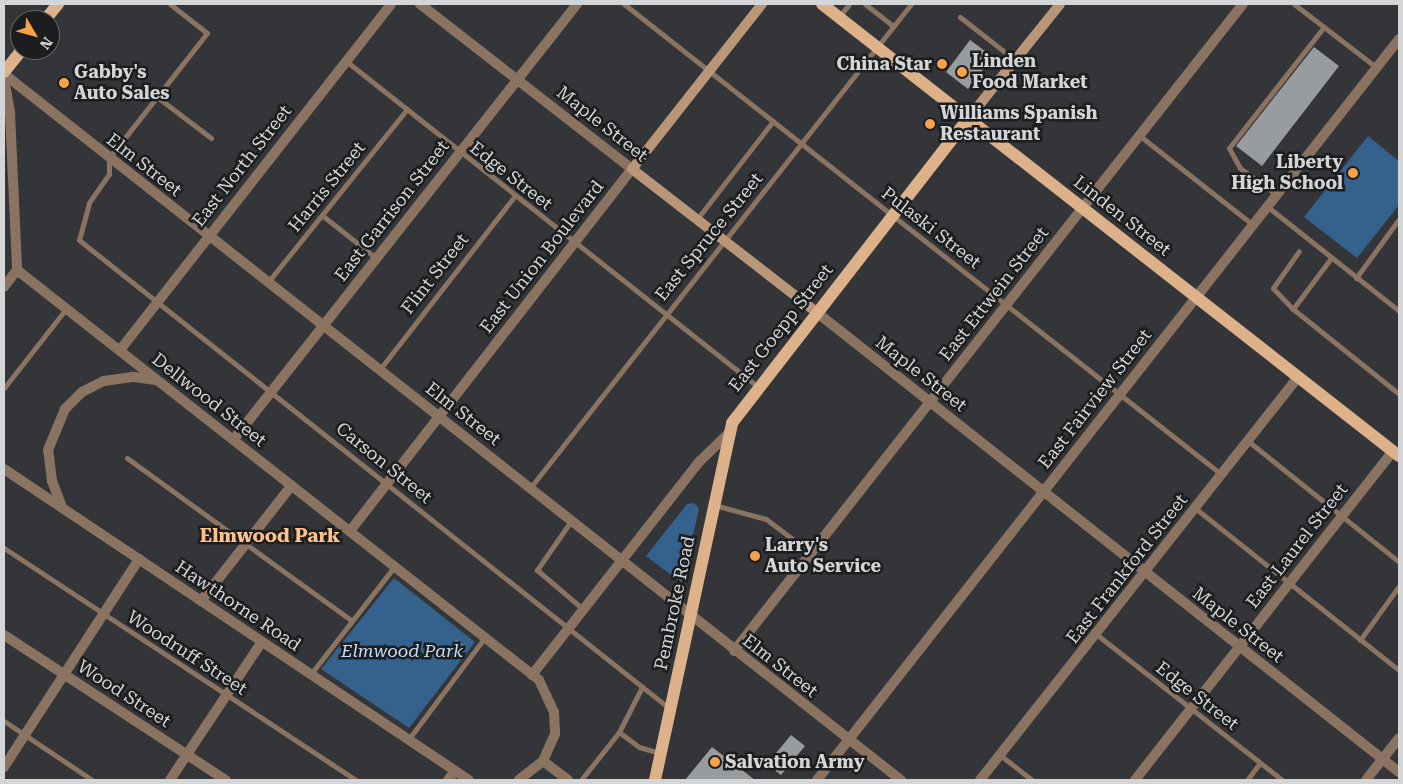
<!DOCTYPE html>
<style>
body{margin:0}
#map{position:relative;width:1403px;height:784px;overflow:hidden;background:#333538;font-family:"Roboto Serif",serif}
div>[style]{position:absolute}
.green>*{inset:0;background:#35618d}
.building>*{inset:0;background:#999c9f}
.lane>*{height:5px;margin:-2.5px;padding:0 2.5px;transform-origin:2.5px;border-radius:2.5px;background:#8a7461}
.street>*{height:10px;margin:-5px;padding:0 5px;transform-origin:5px;border-radius:5px;background:#8a7461}
.secondary>*{height:10px;margin:-5px;padding:0 5px;transform-origin:5px;border-radius:5px;background:#b99678}
.primary>*{height:12px;margin:-6px;padding:0 6px;transform-origin:6px;border-radius:6px;background:#ddb189}
.dots>*{width:14px;height:14px;translate:-50% -50%;box-sizing:border-box;border:2px solid #1c1d1e;border-radius:50%}
span{translate:-50% -50%;white-space:nowrap;text-align:center;line-height:1.15;-webkit-text-stroke:5px #1c1d1e;paint-order:stroke}
.poi-label{font-size:18px;color:#d3d5d6;font-weight:700}
.left{translate:0 -50%;text-align:left}
.right{translate:-100% -50%;text-align:right}
.street-label{font-size:18px;color:#d3d5d6}
.park-label{font-size:18px;color:#c4def9;font-style:italic}
.neighbourhood-label{font-size:19px;color:#ffc28a;font-weight:700}
.frame{position:absolute;inset:0;border:5px solid #d3d5d6;pointer-events:none}
.north{position:absolute;left:10px;top:10px;width:50px;height:50px;box-sizing:border-box;background:#1c1d1e;border:1px solid #656768;border-radius:50%;rotate:127deg;font-size:14px;font-weight:700;line-height:20px;text-align:center;color:#d3d5d6}
.north::after{content:'';display:block;margin:auto;width:18px;height:22px;background:#f7a14a;clip-path:polygon(50% 0,100% 100%,50% 72%,0 100%)}
</style>
<div id="map">
<div class="green">
<div style="clip-path:polygon(1368px 136px,1399px 161px,1399px 205px,1357px 258px,1304px 217px)"></div>
<div style="clip-path:polygon(694px 503px,699px 509px,682px 583px,646px 556px,687px 504px)"></div>
<div style="clip-path:polygon(394px 578px,475px 642px,409px 728px,321px 669px)"></div>
</div>
<div class="building">
<div style="clip-path:polygon(970px 40px,993px 57px,968px 89px,946px 72px)"></div>
<div style="clip-path:polygon(1314px 47px,1339px 66px,1262px 166px,1236px 146px)"></div>
<div style="clip-path:polygon(456px 640px,464px 646px,455px 657px,447px 651px)"></div>
<div style="clip-path:polygon(791px 735px,805px 746px,781px 775px,767px 764px)"></div>
<div style="clip-path:polygon(712px 747px,755px 780px,685px 780px)"></div>
</div>
<div class="lane">
<div style="left:170px;top:4px;width:47px;rotate:38.1deg"></div>
<div style="left:207px;top:33px;width:159px;rotate:128.1deg"></div>
<div style="left:109px;top:158px;width:16px;rotate:90deg"></div>
<div style="left:109px;top:174px;width:35px;rotate:125deg"></div>
<div style="left:89px;top:203px;width:38px;rotate:105deg"></div>
<div style="left:79px;top:240px;width:754px;rotate:38.43deg"></div>
<div style="left:624px;top:4px;width:761px;rotate:38.22deg"></div>
<div style="left:865px;top:4px;width:36px;rotate:38deg"></div>
<div style="left:1294px;top:4px;width:105px;rotate:37.6deg"></div>
<div style="left:839px;top:17px;width:16px;rotate:-52deg"></div>
<div style="left:960px;top:17px;width:70px;rotate:38deg"></div>
<div style="left:346px;top:61px;width:524px;rotate:38.34deg"></div>
<div style="left:157px;top:97px;width:68px;rotate:37.2deg"></div>
<div style="left:1140px;top:136px;width:144px;rotate:38.2deg"></div>
<div style="left:1277px;top:195px;width:46px;rotate:-143.9deg"></div>
<div style="left:1240px;top:168px;width:23px;rotate:-119deg"></div>
<div style="left:1229px;top:148px;width:154px;rotate:-51.9deg"></div>
<div style="left:1268px;top:207px;width:167px;rotate:38.4deg"></div>
<div style="left:323px;top:216px;width:68px;rotate:38.4deg"></div>
<div style="left:697px;top:219px;width:124px;rotate:-52.2deg"></div>
<div style="left:1331px;top:258px;width:64px;rotate:126.7deg"></div>
<div style="left:1293px;top:309px;width:136px;rotate:38.7deg"></div>
<div style="left:1356px;top:278px;width:73px;rotate:-53.9deg"></div>
<div style="left:268px;top:282px;width:222px;rotate:-51.2deg"></div>
<div style="left:1293px;top:309px;width:29px;rotate:-134deg"></div>
<div style="left:1273px;top:288px;width:45px;rotate:-54.9deg"></div>
<div style="left:380px;top:369px;width:218px;rotate:-52.1deg"></div>
<div style="left:4px;top:388px;width:100px;rotate:-51.9deg"></div>
<div style="left:1248px;top:441px;width:193px;rotate:38.7deg"></div>
<div style="left:127px;top:458px;width:278px;rotate:35.9deg"></div>
<div style="left:530px;top:488px;width:616px;rotate:-51.79deg"></div>
<div style="left:714px;top:505px;width:54px;rotate:15.1deg"></div>
<div style="left:766px;top:519px;width:56px;rotate:37.1deg"></div>
<div style="left:1195px;top:508px;width:260px;rotate:38.5deg"></div>
<div style="left:571px;top:521px;width:60px;rotate:124.8deg"></div>
<div style="left:537px;top:570px;width:60px;rotate:40.3deg"></div>
<div style="left:4px;top:548px;width:422px;rotate:33.4deg"></div>
<div style="left:1096px;top:634px;width:236px;rotate:38.1deg"></div>
<div style="left:1360px;top:640px;width:67px;rotate:-54.2deg"></div>
<div style="left:310px;top:675px;width:137px;rotate:-52.1deg"></div>
<div style="left:4px;top:721px;width:106px;rotate:33.8deg"></div>
<div style="left:619px;top:732px;width:51px;rotate:-62.9deg"></div>
<div style="left:408px;top:740px;width:129px;rotate:-53.2deg"></div>
<div style="left:1000px;top:755px;width:41px;rotate:38deg"></div>
<div style="left:581px;top:780px;width:61px;rotate:-51.6deg"></div>
<div style="left:619px;top:732px;width:25px;rotate:37deg"></div>
<div style="left:639px;top:747px;width:22px;rotate:16deg"></div>
<div style="left:1247px;top:780px;width:21px;rotate:-53deg"></div>
</div>
<div class="street">
<div style="left:4px;top:74px;width:1142px;rotate:38.21deg"></div>
<div style="left:4px;top:78px;width:36px;rotate:80deg"></div>
<div style="left:10px;top:113px;width:157px;rotate:87.4deg"></div>
<div style="left:17px;top:270px;width:664px;rotate:38.15deg"></div>
<div style="left:539px;top:680px;width:35px;rotate:65deg"></div>
<div style="left:554px;top:712px;width:22px;rotate:87deg"></div>
<div style="left:555px;top:734px;width:30px;rotate:114deg"></div>
<div style="left:543px;top:761px;width:31px;rotate:142deg"></div>
<div style="left:4px;top:287px;width:21px;rotate:-53deg"></div>
<div style="left:815px;top:311px;width:744px;rotate:38.29deg"></div>
<div style="left:120px;top:350px;width:439px;rotate:-51.9deg"></div>
<div style="left:234px;top:439px;width:554px;rotate:-51.74deg"></div>
<div style="left:4px;top:469px;width:559px;rotate:33.78deg"></div>
<div style="left:62px;top:507px;width:28px;rotate:-111deg"></div>
<div style="left:52px;top:481px;width:31px;rotate:-97deg"></div>
<div style="left:48px;top:450px;width:44px;rotate:-67.5deg"></div>
<div style="left:65px;top:409px;width:24px;rotate:-45deg"></div>
<div style="left:82px;top:392px;width:25px;rotate:-27deg"></div>
<div style="left:104px;top:381px;width:30px;rotate:-8deg"></div>
<div style="left:134px;top:377px;width:22px;rotate:8deg"></div>
<div style="left:350px;top:531px;width:459px;rotate:-52.1deg"></div>
<div style="left:632px;top:169px;width:269px;rotate:-142.1deg"></div>
<div style="left:201px;top:601px;width:147px;rotate:-51.9deg"></div>
<div style="left:4px;top:635px;width:265px;rotate:33.2deg"></div>
<div style="left:734px;top:651px;width:823px;rotate:-51.81deg"></div>
<div style="left:532px;top:675px;width:272px;rotate:-51.9deg"></div>
<div style="left:700px;top:461px;width:39px;rotate:-44deg"></div>
<div style="left:543px;top:761px;width:31px;rotate:37deg"></div>
<div style="left:4px;top:767px;width:248px;rotate:-57deg"></div>
<div style="left:170px;top:780px;width:164px;rotate:-56.4deg"></div>
<div style="left:448px;top:780px;width:10px;rotate:-53deg"></div>
<div style="left:817px;top:780px;width:942px;rotate:-51.85deg"></div>
<div style="left:980px;top:780px;width:513px;rotate:-51.72deg"></div>
<div style="left:1135px;top:780px;width:418px;rotate:-51.9deg"></div>
<div style="left:1366px;top:780px;width:53px;rotate:-51.8deg"></div>
</div>
<div class="secondary">
<div style="left:762px;top:4px;width:210px;rotate:128.2deg"></div>
<div style="left:632px;top:169px;width:232px;rotate:37.8deg"></div>
<div style="left:968px;top:119px;width:147px;rotate:-51.3deg"></div>
</div>
<div class="primary">
<div style="left:822px;top:4px;width:733px;rotate:38.07deg"></div>
<div style="left:45px;top:20px;width:21px;rotate:-51deg"></div>
<div style="left:4px;top:72px;width:28px;rotate:-51deg"></div>
<div style="left:655px;top:780px;width:365px;rotate:-77.8deg"></div>
<div style="left:732px;top:423px;width:385px;rotate:-52.2deg"></div>
</div>
<div class="dots">
<div style="left:942px;top:64px;background:#f7a14a"></div>
<div style="left:962px;top:72px;background:#f7a14a"></div>
<div style="left:64px;top:83px;background:#f7a14a"></div>
<div style="left:930px;top:124px;background:#f7a14a"></div>
<div style="left:1353px;top:173px;background:#f7a14a"></div>
<div style="left:755px;top:556px;background:#f7a14a"></div>
<div style="left:715px;top:762px;background:#f7a14a"></div>
</div>
<div class="poi-label">
<span class="left" style="left:972px;top:72px">Linden<br>Food Market</span>
<span class="right" style="left:932px;top:64px">China Star</span>
<span class="left" style="left:74px;top:83px">Gabby's<br>Auto Sales</span>
<span class="left" style="left:940px;top:124px">Williams Spanish<br>Restaurant</span>
<span class="right" style="left:1343px;top:173px">Liberty<br>High School</span>
<span class="left" style="left:765px;top:556px">Larry's<br>Auto Service</span>
<span class="left" style="left:725px;top:762px">Salvation Army</span>
</div>
<div class="street-label">
<span style="left:602px;top:124px;rotate:38deg">Maple Street</span>
<span style="left:144px;top:165px;rotate:38deg">Elm Street</span>
<span style="left:242px;top:166px;rotate:-52deg">East North Street</span>
<span style="left:511px;top:176px;rotate:38deg">Edge Street</span>
<span style="left:327px;top:187px;rotate:-51deg">Harris Street</span>
<span style="left:392px;top:211px;rotate:-52deg">East Garrison Street</span>
<span style="left:1122px;top:216px;rotate:38deg">Linden Street</span>
<span style="left:931px;top:228px;rotate:38deg">Pulaski Street</span>
<span style="left:709px;top:237px;rotate:-51deg">East Spruce Street</span>
<span style="left:542px;top:257px;rotate:-52deg">East Union Boulevard</span>
<span style="left:435px;top:274px;rotate:-52deg">Flint Street</span>
<span style="left:994px;top:294px;rotate:-52deg">East Ettwein Street</span>
<span style="left:781px;top:328px;rotate:-52deg">East Goepp Street</span>
<span style="left:921px;top:374px;rotate:38deg">Maple Street</span>
<span style="left:1095px;top:399px;rotate:-52deg">East Fairview Street</span>
<span style="left:209px;top:400px;rotate:38deg">Dellwood Street</span>
<span style="left:463px;top:414px;rotate:38deg">Elm Street</span>
<span style="left:384px;top:463px;rotate:39deg">Carson Street</span>
<span style="left:1297px;top:546px;rotate:-52deg">East Laurel Street</span>
<span style="left:1127px;top:569px;rotate:-52deg">East Frankford Street</span>
<span style="left:675px;top:603px;rotate:-78deg">Pembroke Road</span>
<span style="left:238px;top:606px;rotate:34deg">Hawthorne Road</span>
<span style="left:1238px;top:625px;rotate:38deg">Maple Street</span>
<span style="left:187px;top:653px;rotate:33deg">Woodruff Street</span>
<span style="left:780px;top:666px;rotate:38deg">Elm Street</span>
<span style="left:124px;top:694px;rotate:33deg">Wood Street</span>
<span style="left:1197px;top:696px;rotate:38deg">Edge Street</span>
</div>
<div class="park-label">
<span style="left:402px;top:651px">Elmwood Park</span>
</div>
<div class="neighbourhood-label">
<span style="left:270px;top:536px">Elmwood Park</span>
</div>
<div class="frame"></div>
<div class="north">N</div>
</div>
